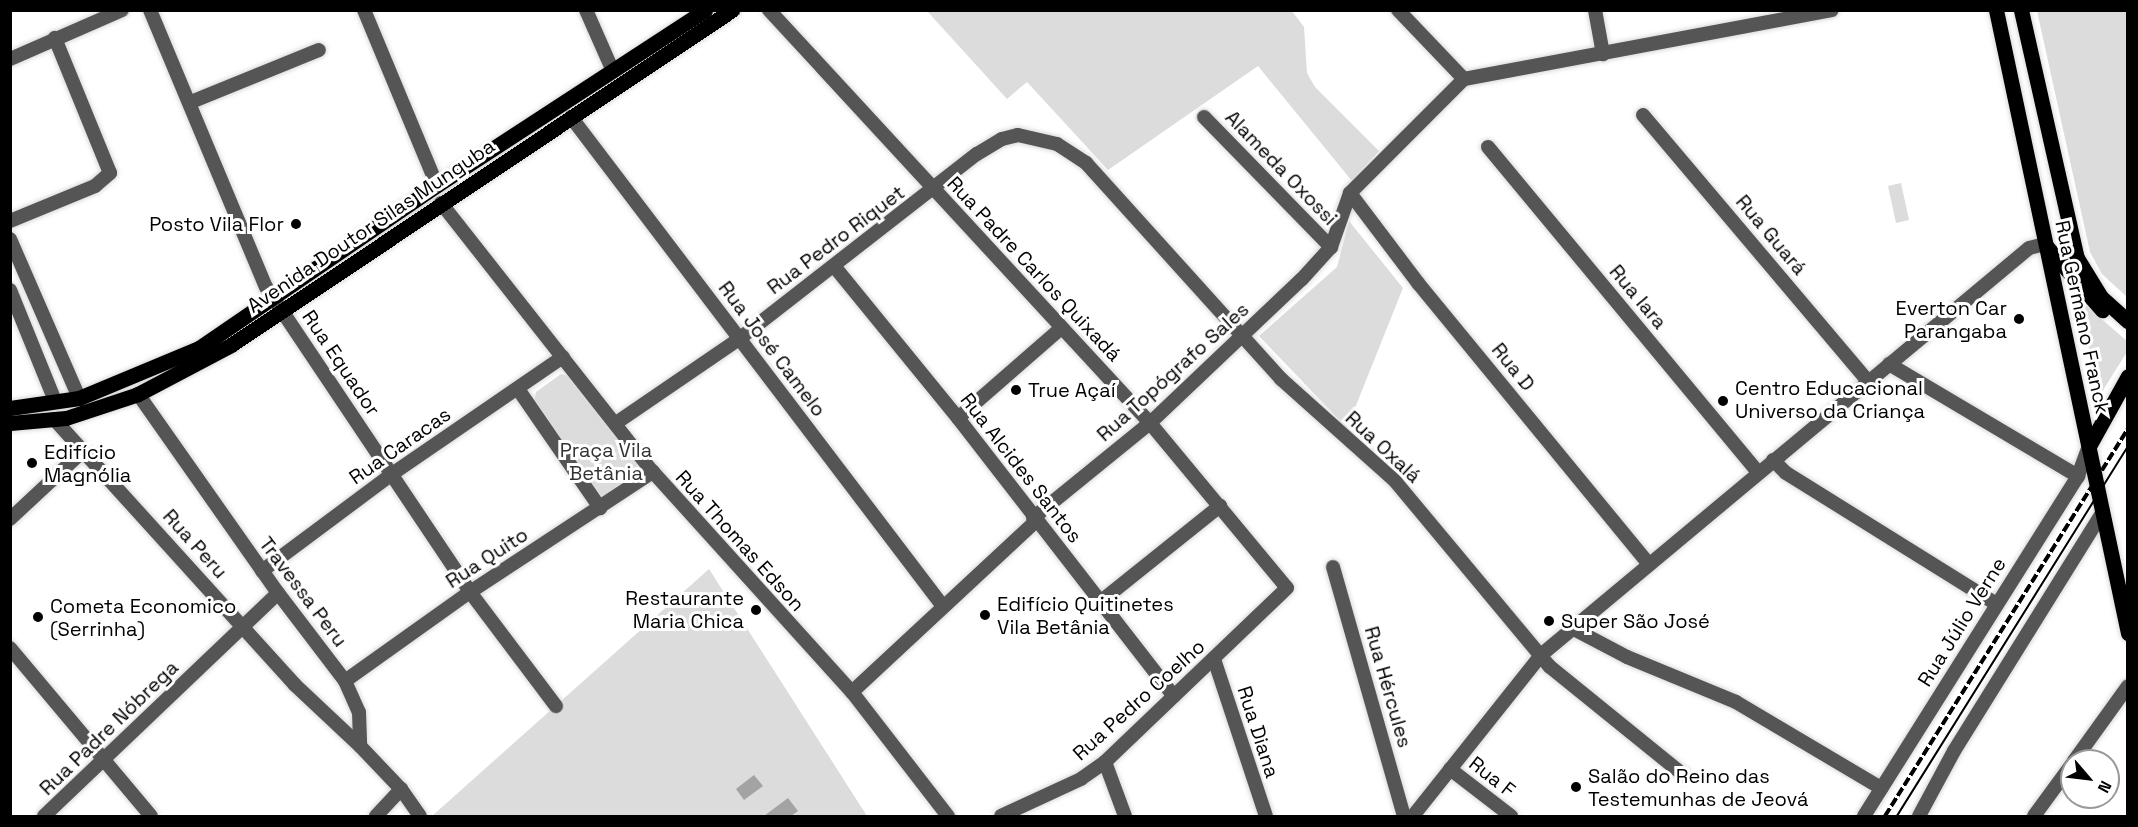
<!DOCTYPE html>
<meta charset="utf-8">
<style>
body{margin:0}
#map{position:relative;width:2138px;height:827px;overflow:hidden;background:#fff;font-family:"Space Grotesk",sans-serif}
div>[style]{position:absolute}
.green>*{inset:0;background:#dcdcdc}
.water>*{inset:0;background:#a3a3a3}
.roads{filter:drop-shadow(0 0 2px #dbdbdb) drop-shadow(0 0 2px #dbdbdb)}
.minor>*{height:14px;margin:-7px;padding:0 7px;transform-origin:7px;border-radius:7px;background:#555}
.major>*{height:15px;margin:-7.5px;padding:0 7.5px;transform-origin:7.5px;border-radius:7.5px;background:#000}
.tram>*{height:1.5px;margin:-0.75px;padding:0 0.75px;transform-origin:0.75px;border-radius:0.75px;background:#000}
.rail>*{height:4px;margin-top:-2px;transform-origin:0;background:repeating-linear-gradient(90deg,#000 0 9px,transparent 0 12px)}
.dots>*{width:16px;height:16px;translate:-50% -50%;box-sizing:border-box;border:3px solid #fff;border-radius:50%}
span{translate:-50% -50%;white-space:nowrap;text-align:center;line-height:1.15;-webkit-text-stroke:6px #fff;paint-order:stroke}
.street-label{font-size:20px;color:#000}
.poi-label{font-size:20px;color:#000}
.right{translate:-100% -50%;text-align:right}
.left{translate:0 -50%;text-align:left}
.park-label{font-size:20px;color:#333}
.frame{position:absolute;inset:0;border:12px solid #000;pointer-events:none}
.north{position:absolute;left:2060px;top:749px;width:60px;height:60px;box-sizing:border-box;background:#fff;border:2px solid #999;border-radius:50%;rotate:118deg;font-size:16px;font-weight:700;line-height:24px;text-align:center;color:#000}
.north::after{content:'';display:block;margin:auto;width:21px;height:27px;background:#000;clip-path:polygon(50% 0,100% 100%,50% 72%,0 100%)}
</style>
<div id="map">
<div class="green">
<div style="clip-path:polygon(927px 11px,1292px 11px,1304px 27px,1307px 73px,1315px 87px,1379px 151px,1352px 181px,1258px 66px,1108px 170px,1027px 82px,1007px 99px)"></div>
<div style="clip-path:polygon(2037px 11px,2127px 11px,2127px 297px,2102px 274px,2090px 252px)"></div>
<div style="clip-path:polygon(1901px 183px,1909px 220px,1896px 223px,1888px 186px)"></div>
<div style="clip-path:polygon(1349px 221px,1403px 288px,1347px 428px,1259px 336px,1337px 267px)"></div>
<div style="clip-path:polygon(2077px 298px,2127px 341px,2127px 352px,2100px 395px)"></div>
<div style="clip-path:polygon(561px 374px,570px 376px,638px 463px,636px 472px,605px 496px,597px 494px,534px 402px,536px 392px)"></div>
<div style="clip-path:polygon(709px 569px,867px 816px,432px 816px)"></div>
</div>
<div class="water">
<div style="clip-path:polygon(754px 775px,763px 786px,744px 800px,736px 789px)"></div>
<div style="clip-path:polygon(788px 798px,798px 811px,791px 816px,764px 816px)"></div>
</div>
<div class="roads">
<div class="minor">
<div style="left:150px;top:10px;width:300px;rotate:67.3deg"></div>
<div style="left:266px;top:287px;width:367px;rotate:56.2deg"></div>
<div style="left:470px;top:592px;width:143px;rotate:53deg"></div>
<div style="left:364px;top:10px;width:190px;rotate:67.4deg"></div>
<div style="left:586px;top:10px;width:64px;rotate:66.2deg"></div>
<div style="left:769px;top:10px;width:562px;rotate:47.31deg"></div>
<div style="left:1150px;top:423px;width:214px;rotate:50.3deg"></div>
<div style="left:1287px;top:588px;width:252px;rotate:136.3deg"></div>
<div style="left:1105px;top:762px;width:29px;rotate:145deg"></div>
<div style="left:1081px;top:779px;width:88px;rotate:155.2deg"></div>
<div style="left:1398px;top:10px;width:95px;rotate:46.3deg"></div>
<div style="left:1595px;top:10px;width:45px;rotate:79.7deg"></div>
<div style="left:10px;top:59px;width:122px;rotate:-23.6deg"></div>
<div style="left:1464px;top:79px;width:374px;rotate:-10.6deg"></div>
<div style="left:191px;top:102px;width:138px;rotate:-22.1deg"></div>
<div style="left:1643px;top:115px;width:348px;rotate:49.8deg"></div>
<div style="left:571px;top:117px;width:613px;rotate:52.76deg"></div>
<div style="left:1204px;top:117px;width:182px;rotate:45.7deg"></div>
<div style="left:1488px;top:147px;width:423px;rotate:50.3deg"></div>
<div style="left:1350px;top:193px;width:113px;rotate:52.9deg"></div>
<div style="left:1418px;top:283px;width:364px;rotate:50.6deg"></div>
<div style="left:441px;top:203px;width:342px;rotate:51.8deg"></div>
<div style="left:653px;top:472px;width:297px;rotate:47.9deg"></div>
<div style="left:852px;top:692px;width:157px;rotate:52.3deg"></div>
<div style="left:10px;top:221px;width:92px;rotate:-22.4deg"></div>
<div style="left:95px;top:186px;width:20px;rotate:-41deg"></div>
<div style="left:110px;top:173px;width:146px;rotate:-112.2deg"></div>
<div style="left:10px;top:239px;width:173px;rotate:66.5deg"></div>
<div style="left:834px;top:266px;width:196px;rotate:50.8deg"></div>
<div style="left:958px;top:418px;width:352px;rotate:52.2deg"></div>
<div style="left:10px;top:290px;width:120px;rotate:67.9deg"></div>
<div style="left:1889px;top:364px;width:220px;rotate:30.7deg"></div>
<div style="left:518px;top:389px;width:145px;rotate:55.4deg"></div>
<div style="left:138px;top:394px;width:243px;rotate:54.9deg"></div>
<div style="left:278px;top:593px;width:111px;rotate:52.7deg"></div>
<div style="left:345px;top:681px;width:34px;rotate:66deg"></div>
<div style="left:359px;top:712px;width:34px;rotate:88deg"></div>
<div style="left:360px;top:746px;width:59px;rotate:46.4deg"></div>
<div style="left:401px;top:789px;width:33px;rotate:55deg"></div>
<div style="left:958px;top:418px;width:137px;rotate:-41.1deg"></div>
<div style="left:54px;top:419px;width:359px;rotate:47.8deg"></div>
<div style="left:295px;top:685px;width:89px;rotate:43.2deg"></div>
<div style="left:616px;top:423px;width:149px;rotate:-34.3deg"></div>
<div style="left:739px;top:339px;width:301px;rotate:-37.9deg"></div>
<div style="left:977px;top:154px;width:29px;rotate:-31deg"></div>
<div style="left:1002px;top:139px;width:16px;rotate:-14deg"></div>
<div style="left:1018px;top:135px;width:40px;rotate:13deg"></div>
<div style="left:1057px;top:144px;width:35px;rotate:33deg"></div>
<div style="left:1086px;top:163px;width:291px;rotate:47.9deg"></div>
<div style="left:1281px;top:379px;width:153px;rotate:41.8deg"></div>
<div style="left:1395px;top:481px;width:241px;rotate:50.2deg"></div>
<div style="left:1549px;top:666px;width:175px;rotate:39deg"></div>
<div style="left:1773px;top:460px;width:18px;rotate:45deg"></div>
<div style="left:1786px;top:473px;width:246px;rotate:31.9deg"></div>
<div style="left:1033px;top:518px;width:151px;rotate:-39.1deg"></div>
<div style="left:1150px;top:423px;width:209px;rotate:-43.5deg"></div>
<div style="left:1302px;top:279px;width:43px;rotate:-47.8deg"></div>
<div style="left:1331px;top:247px;width:57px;rotate:-70.6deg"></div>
<div style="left:1350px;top:193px;width:161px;rotate:-45deg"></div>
<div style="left:10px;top:519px;width:100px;rotate:-43deg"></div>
<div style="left:1333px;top:567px;width:259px;rotate:74.1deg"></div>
<div style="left:262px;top:571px;width:162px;rotate:-36.7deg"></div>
<div style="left:392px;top:474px;width:207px;rotate:-34.4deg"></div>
<div style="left:1100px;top:602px;width:154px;rotate:-38.7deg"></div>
<div style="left:1572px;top:628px;width:62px;rotate:27.8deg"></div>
<div style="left:1627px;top:657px;width:118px;rotate:22.4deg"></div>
<div style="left:1736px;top:702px;width:169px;rotate:30.7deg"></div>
<div style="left:10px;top:648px;width:219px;rotate:50deg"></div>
<div style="left:1214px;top:659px;width:165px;rotate:71.7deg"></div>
<div style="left:345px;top:681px;width:153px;rotate:-35.5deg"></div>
<div style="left:470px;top:592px;width:219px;rotate:-33.3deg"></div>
<div style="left:852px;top:692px;width:251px;rotate:-42.9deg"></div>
<div style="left:2074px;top:761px;width:92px;rotate:-54.2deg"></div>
<div style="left:1105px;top:762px;width:58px;rotate:69.7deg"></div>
<div style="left:1450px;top:769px;width:77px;rotate:37.6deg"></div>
<div style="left:44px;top:816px;width:323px;rotate:-43.6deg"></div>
<div style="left:376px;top:816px;width:37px;rotate:-47deg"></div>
<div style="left:1413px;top:816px;width:206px;rotate:-51.5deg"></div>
<div style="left:1541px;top:655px;width:635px;rotate:-39.83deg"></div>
<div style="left:2029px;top:248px;width:16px;rotate:-14deg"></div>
<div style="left:1864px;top:816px;width:402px;rotate:-57.8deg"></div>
<div style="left:2078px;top:476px;width:32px;rotate:-70deg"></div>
<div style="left:1919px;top:816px;width:74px;rotate:-61.7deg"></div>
<div style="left:1954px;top:751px;width:282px;rotate:-58.1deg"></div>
<div style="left:2034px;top:816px;width:64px;rotate:-53.8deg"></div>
</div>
<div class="major">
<div style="left:1996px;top:10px;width:637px;rotate:78.04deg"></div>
<div style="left:2021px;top:10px;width:254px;rotate:77.3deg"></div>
<div style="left:2077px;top:258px;width:46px;rotate:58.4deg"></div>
<div style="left:2101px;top:297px;width:36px;rotate:42deg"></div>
<div style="left:2047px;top:247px;width:84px;rotate:48.9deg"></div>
<div style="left:10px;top:408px;width:70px;rotate:-8.2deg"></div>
<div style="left:79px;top:398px;width:130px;rotate:-22.6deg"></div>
<div style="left:199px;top:348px;width:288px;rotate:-34.4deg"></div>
<div style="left:437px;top:185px;width:320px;rotate:-33.1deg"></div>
<div style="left:10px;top:423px;width:56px;rotate:-5.1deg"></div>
<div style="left:66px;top:418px;width:76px;rotate:-18.4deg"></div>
<div style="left:138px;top:394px;width:105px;rotate:-27.8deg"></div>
<div style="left:231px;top:345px;width:603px;rotate:-33.77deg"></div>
<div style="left:2089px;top:446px;width:80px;rotate:-60.9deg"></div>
</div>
</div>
<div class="tram">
<div style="left:1897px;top:816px;width:436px;rotate:-58deg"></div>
</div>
<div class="rail">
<div style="left:1885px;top:816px;width:457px;rotate:-57.9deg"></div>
</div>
<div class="dots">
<div style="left:296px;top:224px;background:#000"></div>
<div style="left:2019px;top:319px;background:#000"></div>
<div style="left:1016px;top:390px;background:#000"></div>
<div style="left:1723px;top:401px;background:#000"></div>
<div style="left:32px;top:463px;background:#000"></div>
<div style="left:756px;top:610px;background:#000"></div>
<div style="left:985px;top:615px;background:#000"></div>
<div style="left:38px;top:617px;background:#000"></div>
<div style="left:1549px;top:621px;background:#000"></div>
<div style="left:1576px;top:787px;background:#000"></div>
</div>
<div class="street-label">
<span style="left:1281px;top:168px;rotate:46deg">Alameda Oxossi</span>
<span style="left:371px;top:226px;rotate:-34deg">Avenida Doutor Silas Munguba</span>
<span style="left:1771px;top:235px;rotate:50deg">Rua Guará</span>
<span style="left:836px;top:240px;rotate:-37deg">Rua Pedro Riquet</span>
<span style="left:1034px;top:269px;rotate:47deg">Rua Padre Carlos Quixadá</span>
<span style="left:1638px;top:297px;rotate:50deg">Rua Iara</span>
<span style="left:2082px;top:317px;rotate:78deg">Rua Germano Franck</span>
<span style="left:772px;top:349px;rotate:53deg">Rua José Camelo</span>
<span style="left:341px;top:363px;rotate:56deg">Rua Equador</span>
<span style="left:1513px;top:367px;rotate:51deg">Rua D</span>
<span style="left:1173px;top:372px;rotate:-42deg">Rua Topógrafo Sales</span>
<span style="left:400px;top:446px;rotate:-35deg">Rua Caracas</span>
<span style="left:1383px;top:447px;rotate:43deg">Rua Oxalá</span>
<span style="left:1021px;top:468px;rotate:52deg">Rua Alcides Santos</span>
<span style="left:740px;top:541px;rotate:48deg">Rua Thomas Edson</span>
<span style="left:195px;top:544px;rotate:48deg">Rua Peru</span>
<span style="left:487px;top:558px;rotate:-33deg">Rua Quito</span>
<span style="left:303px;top:592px;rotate:53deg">Travessa Peru</span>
<span style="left:1962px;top:622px;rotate:-58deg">Rua Júlio Verne</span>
<span style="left:1388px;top:687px;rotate:74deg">Rua Hércules</span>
<span style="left:1139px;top:700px;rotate:-42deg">Rua Pedro Coelho</span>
<span style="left:109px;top:728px;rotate:-44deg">Rua Padre Nóbrega</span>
<span style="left:1258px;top:732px;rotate:72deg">Rua Diana</span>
<span style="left:1492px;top:777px;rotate:38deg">Rua F</span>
</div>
<div class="poi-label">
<span class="right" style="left:284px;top:224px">Posto Vila Flor</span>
<span class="right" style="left:2007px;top:320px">Everton Car<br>Parangaba</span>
<span class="left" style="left:1735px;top:400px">Centro Educacional<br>Universo da Criança</span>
<span class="left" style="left:1028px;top:390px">True Açaí</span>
<span class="left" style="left:44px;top:464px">Edifício<br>Magnólia</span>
<span class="right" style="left:744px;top:610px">Restaurante<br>Maria Chica</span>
<span class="left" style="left:997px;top:616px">Edifício Quitinetes<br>Vila Betânia</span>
<span class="left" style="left:50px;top:618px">Cometa Economico<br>(Serrinha)</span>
<span class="left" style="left:1561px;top:621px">Super São José</span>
<span class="left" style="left:1588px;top:788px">Salão do Reino das<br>Testemunhas de Jeová</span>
</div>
<div class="park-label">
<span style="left:606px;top:462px">Praça Vila<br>Betânia</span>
</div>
<div class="frame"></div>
<div class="north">N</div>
</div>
